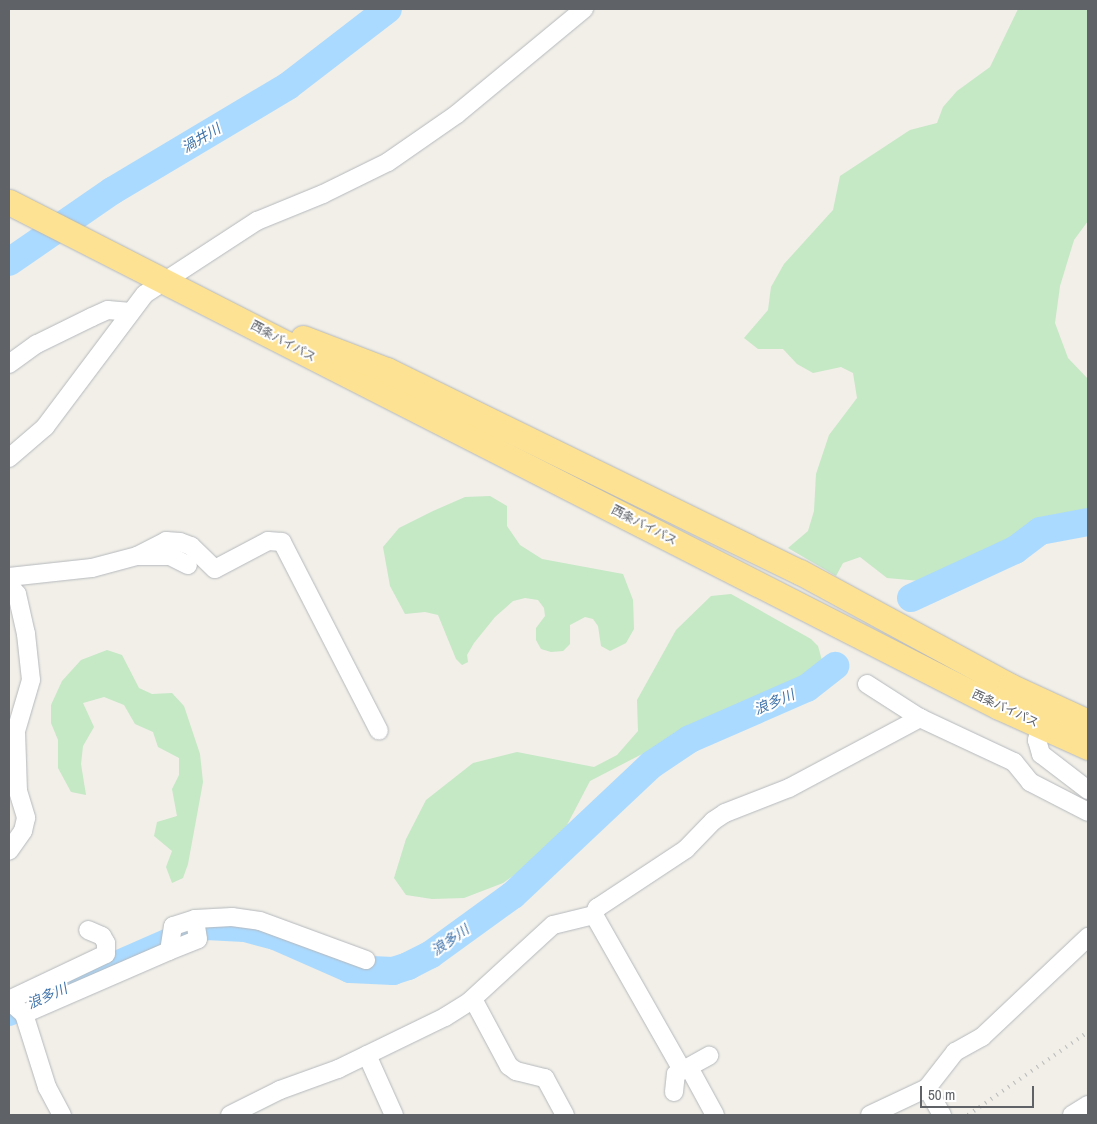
<!DOCTYPE html>
<meta charset="utf-8">
<style>
body{margin:0}
#map{position:relative;width:1097px;height:1124px;overflow:hidden;background:#f1efe8;font-family:"Archivo Narrow","Noto Sans JP",sans-serif}
div>[style]{position:absolute}
.green>*{inset:0;background:#c5e8c5}
.river>*{height:28px;margin:-14px;padding:0 14px;transform-origin:14px;border-radius:14px;background:#aadaff}
.roads{filter:drop-shadow(0 0 1px #b5b8bc) drop-shadow(0 0 1px #b5b8bc)}
.minor>*{height:18px;margin:-9px;padding:0 9px;transform-origin:9px;border-radius:9px;background:#fff}
.highway>*{height:25px;margin:-12.5px;padding:0 12.5px;transform-origin:12.5px;border-radius:12.5px;background:#fde293}
.rail>*{height:4px;margin-top:-2px;transform-origin:0;background:repeating-linear-gradient(90deg,#b6b7b8 0 1px,transparent 0 7px)}
span{translate:-50% -50%;white-space:nowrap;text-align:center;line-height:1.15;-webkit-text-stroke:4px #fff;paint-order:stroke}
.street-label{font-size:12px;color:#5f6368}
.water-label{font-size:14px;color:#4174aa;font-style:italic}
.frame{position:absolute;inset:0;border:10px solid #5f6368;pointer-events:none}
.scale{position:absolute;left:920px;top:1086px;width:114px;height:22px;box-sizing:border-box;border:2px solid #5f6368;border-top:0;padding-left:6px;font-size:15px;line-height:18px;white-space:nowrap;color:#5f6368;-webkit-text-stroke:4px #fff;paint-order:stroke}
</style>
<div id="map">
<div class="green">
<div style="clip-path:polygon(1018px 9px,1088px 9px,1088px 221px,1074px 240px,1060px 286px,1055px 323px,1068px 358px,1088px 379px,1088px 517px,1038px 525px,1012px 545px,931px 582px,887px 578px,860px 557px,843px 563px,836px 576px,788px 548px,808px 531px,814px 511px,816px 474px,829px 435px,857px 398px,853px 373px,841px 367px,813px 373px,797px 364px,783px 349px,758px 349px,744px 338px,768px 310px,771px 287px,784px 264px,833px 210px,840px 176px,910px 130px,937px 123px,943px 107px,957px 91px,990px 67px)"></div>
<div style="clip-path:polygon(490px 496px,507px 506px,507px 526px,520px 545px,542px 559px,623px 574px,633px 600px,634px 629px,626px 643px,610px 651px,601px 646px,598px 626px,593px 619px,585px 617px,570px 625px,570px 644px,563px 651px,551px 652px,541px 649px,536px 640px,536px 628px,545px 616px,544px 608px,538px 600px,525px 598px,513px 601px,495px 617px,474px 643px,467px 655px,468px 662px,462px 665px,456px 659px,438px 615px,425px 612px,405px 614px,390px 586px,383px 547px,399px 528px,433px 511px,465px 497px)"></div>
<div style="clip-path:polygon(731px 594px,811px 639px,818px 646px,823px 664px,821px 686px,810px 697px,697px 744px,671px 761px,644px 753px,590px 781px,567px 825px,534px 861px,503px 883px,464px 898px,432px 899px,406px 895px,394px 878px,406px 839px,426px 800px,473px 763px,517px 752px,594px 767px,617px 755px,638px 731px,637px 700px,676px 630px,711px 596px)"></div>
<div style="clip-path:polygon(107px 650px,122px 655px,139px 688px,152px 694px,172px 693px,184px 706px,200px 754px,203px 782px,188px 864px,183px 878px,172px 883px,166px 867px,172px 851px,154px 836px,157px 822px,177px 816px,172px 789px,179px 775px,179px 758px,158px 747px,153px 732px,135px 724px,124px 705px,104px 697px,83px 703px,94px 727px,83px 746px,81px 764px,86px 795px,71px 792px,58px 768px,58px 740px,51px 723px,51px 705px,62px 681px,81px 660px)"></div>
</div>
<div class="river">
<div style="left:9px;top:262px;width:125px;rotate:-34.6deg"></div>
<div style="left:112px;top:191px;width:205px;rotate:-30.8deg"></div>
<div style="left:288px;top:86px;width:126px;rotate:-37.6deg"></div>
<div style="left:911px;top:598px;width:115px;rotate:-24.8deg"></div>
<div style="left:1015px;top:550px;width:31px;rotate:-37deg"></div>
<div style="left:1040px;top:531px;width:49px;rotate:-10.6deg"></div>
<div style="left:9px;top:1012px;width:215px;rotate:-23.6deg"></div>
<div style="left:206px;top:926px;width:39px;rotate:3deg"></div>
<div style="left:245px;top:928px;width:31px;rotate:15deg"></div>
<div style="left:275px;top:936px;width:82px;rotate:23.7deg"></div>
<div style="left:350px;top:969px;width:43px;rotate:2.7deg"></div>
<div style="left:393px;top:971px;width:16px;rotate:-18deg"></div>
<div style="left:408px;top:966px;width:25px;rotate:-27deg"></div>
<div style="left:430px;top:955px;width:102px;rotate:-35.9deg"></div>
<div style="left:513px;top:895px;width:190px;rotate:-43.3deg"></div>
<div style="left:651px;top:765px;width:47px;rotate:-33.7deg"></div>
<div style="left:690px;top:739px;width:128px;rotate:-23.6deg"></div>
<div style="left:807px;top:688px;width:36px;rotate:-38deg"></div>
</div>
<div class="roads">
<div class="minor">
<div style="left:9px;top:364px;width:34px;rotate:-36deg"></div>
<div style="left:37px;top:344px;width:61px;rotate:-26.1deg"></div>
<div style="left:92px;top:317px;width:17px;rotate:-24deg"></div>
<div style="left:108px;top:310px;width:23px;rotate:5deg"></div>
<div style="left:9px;top:458px;width:48px;rotate:-40.7deg"></div>
<div style="left:45px;top:427px;width:166px;rotate:-53.1deg"></div>
<div style="left:145px;top:294px;width:134px;rotate:-33.1deg"></div>
<div style="left:257px;top:221px;width:71px;rotate:-22.2deg"></div>
<div style="left:323px;top:194px;width:72px;rotate:-26.2deg"></div>
<div style="left:388px;top:162px;width:84px;rotate:-34.8deg"></div>
<div style="left:457px;top:114px;width:165px;rotate:-39.6deg"></div>
<div style="left:137px;top:556px;width:33px;rotate:-27deg"></div>
<div style="left:166px;top:541px;width:14px;rotate:4deg"></div>
<div style="left:180px;top:542px;width:12px;rotate:20deg"></div>
<div style="left:191px;top:546px;width:33px;rotate:44deg"></div>
<div style="left:215px;top:569px;width:60px;rotate:-27.8deg"></div>
<div style="left:268px;top:541px;width:14px;rotate:4deg"></div>
<div style="left:282px;top:542px;width:212px;rotate:62.8deg"></div>
<div style="left:9px;top:577px;width:83px;rotate:-6.2deg"></div>
<div style="left:92px;top:568px;width:47px;rotate:-14.9deg"></div>
<div style="left:137px;top:556px;width:33px"></div>
<div style="left:170px;top:556px;width:20px;rotate:27deg"></div>
<div style="left:9px;top:585px;width:12px;rotate:48deg"></div>
<div style="left:17px;top:594px;width:41px;rotate:77.3deg"></div>
<div style="left:26px;top:634px;width:46px;rotate:83.8deg"></div>
<div style="left:31px;top:680px;width:53px;rotate:106.4deg"></div>
<div style="left:16px;top:731px;width:60px;rotate:88.1deg"></div>
<div style="left:18px;top:791px;width:28px;rotate:73deg"></div>
<div style="left:26px;top:818px;width:13px;rotate:103deg"></div>
<div style="left:23px;top:831px;width:24px;rotate:125deg"></div>
<div style="left:867px;top:684px;width:63px;rotate:32.7deg"></div>
<div style="left:920px;top:718px;width:104px;rotate:25.1deg"></div>
<div style="left:1014px;top:762px;width:26px;rotate:51deg"></div>
<div style="left:1030px;top:782px;width:65px;rotate:27.3deg"></div>
<div style="left:1043px;top:716px;width:25px;rotate:104deg"></div>
<div style="left:1037px;top:740px;width:15px;rotate:74deg"></div>
<div style="left:1041px;top:754px;width:59px;rotate:37.5deg"></div>
<div style="left:594px;top:915px;width:8px;rotate:-67deg"></div>
<div style="left:597px;top:908px;width:107px;rotate:-33.5deg"></div>
<div style="left:686px;top:849px;width:39px;rotate:-46deg"></div>
<div style="left:713px;top:821px;width:14px;rotate:-34deg"></div>
<div style="left:725px;top:813px;width:69px;rotate:-21.3deg"></div>
<div style="left:789px;top:788px;width:149px;rotate:-28.1deg"></div>
<div style="left:594px;top:915px;width:176px;rotate:60.4deg"></div>
<div style="left:681px;top:1068px;width:10px;rotate:17deg"></div>
<div style="left:691px;top:1071px;width:50px;rotate:61.4deg"></div>
<div style="left:195px;top:919px;width:37px;rotate:-3deg"></div>
<div style="left:232px;top:917px;width:28px;rotate:8deg"></div>
<div style="left:260px;top:921px;width:113px;rotate:20.2deg"></div>
<div style="left:473px;top:999px;width:76px;rotate:61.8deg"></div>
<div style="left:509px;top:1066px;width:9px;rotate:36deg"></div>
<div style="left:516px;top:1071px;width:30px;rotate:14deg"></div>
<div style="left:545px;top:1078px;width:42px;rotate:61.6deg"></div>
<div style="left:9px;top:1000px;width:107px;rotate:-25.4deg"></div>
<div style="left:106px;top:954px;width:11px;rotate:-90deg"></div>
<div style="left:106px;top:943px;width:8px;rotate:-120deg"></div>
<div style="left:102px;top:936px;width:15px;rotate:-157deg"></div>
<div style="left:9px;top:1001px;width:20px;rotate:41deg"></div>
<div style="left:24px;top:1014px;width:158px;rotate:-23.5deg"></div>
<div style="left:169px;top:951px;width:31px;rotate:-22deg"></div>
<div style="left:198px;top:939px;width:20px;rotate:-99deg"></div>
<div style="left:195px;top:919px;width:23px;rotate:162deg"></div>
<div style="left:173px;top:926px;width:25px;rotate:99deg"></div>
<div style="left:24px;top:1014px;width:77px;rotate:72.5deg"></div>
<div style="left:47px;top:1087px;width:32px;rotate:62deg"></div>
<div style="left:367px;top:1055px;width:66px;rotate:65.8deg"></div>
<div style="left:927px;top:1088px;width:31px;rotate:61deg"></div>
<div style="left:674px;top:1092px;width:18px;rotate:-84deg"></div>
<div style="left:676px;top:1074px;width:38px;rotate:-29deg"></div>
<div style="left:230px;top:1115px;width:56px;rotate:-26.6deg"></div>
<div style="left:280px;top:1090px;width:62px;rotate:-19.9deg"></div>
<div style="left:338px;top:1069px;width:119px;rotate:-25.9deg"></div>
<div style="left:445px;top:1017px;width:28px;rotate:-32deg"></div>
<div style="left:469px;top:1002px;width:114px;rotate:-42.5deg"></div>
<div style="left:553px;top:925px;width:42px;rotate:-13.7deg"></div>
<div style="left:870px;top:1115px;width:63px;rotate:-25.3deg"></div>
<div style="left:927px;top:1088px;width:46px;rotate:-52.1deg"></div>
<div style="left:955px;top:1052px;width:31px;rotate:-29deg"></div>
<div style="left:982px;top:1037px;width:146px;rotate:-43.3deg"></div>
<div style="left:1072px;top:1115px;width:19px;rotate:-32deg"></div>
</div>
<div class="highway">
<div style="left:9px;top:202px;width:1111px;rotate:27.03deg"></div>
<div style="left:999px;top:707px;width:98px;rotate:24.2deg"></div>
<div style="left:303px;top:338px;width:90px;rotate:20.9deg"></div>
<div style="left:387px;top:370px;width:460px;rotate:26.1deg"></div>
<div style="left:800px;top:572px;width:239px;rotate:28.5deg"></div>
<div style="left:1010px;top:686px;width:86px;rotate:24.8deg"></div>
</div>
</div>
<div class="rail">
<div style="left:968px;top:1115px;width:146px;rotate:-34.7deg"></div>
</div>
<div class="street-label">
<span style="left:283px;top:342px;rotate:28deg">西条バイパス</span>
<span style="left:644px;top:526px;rotate:27deg">西条バイパス</span>
<span style="left:1005px;top:709px;rotate:25deg">西条バイパス</span>
</div>
<div class="water-label">
<span style="left:201px;top:138px;rotate:-31deg">渦井川</span>
<span style="left:774px;top:702px;rotate:-23deg">浪多川</span>
<span style="left:450px;top:940px;rotate:-35deg">浪多川</span>
<span style="left:47px;top:996px;rotate:-24deg">浪多川</span>
</div>
<div class="frame"></div>
<div class="scale">50 m</div>
</div>
